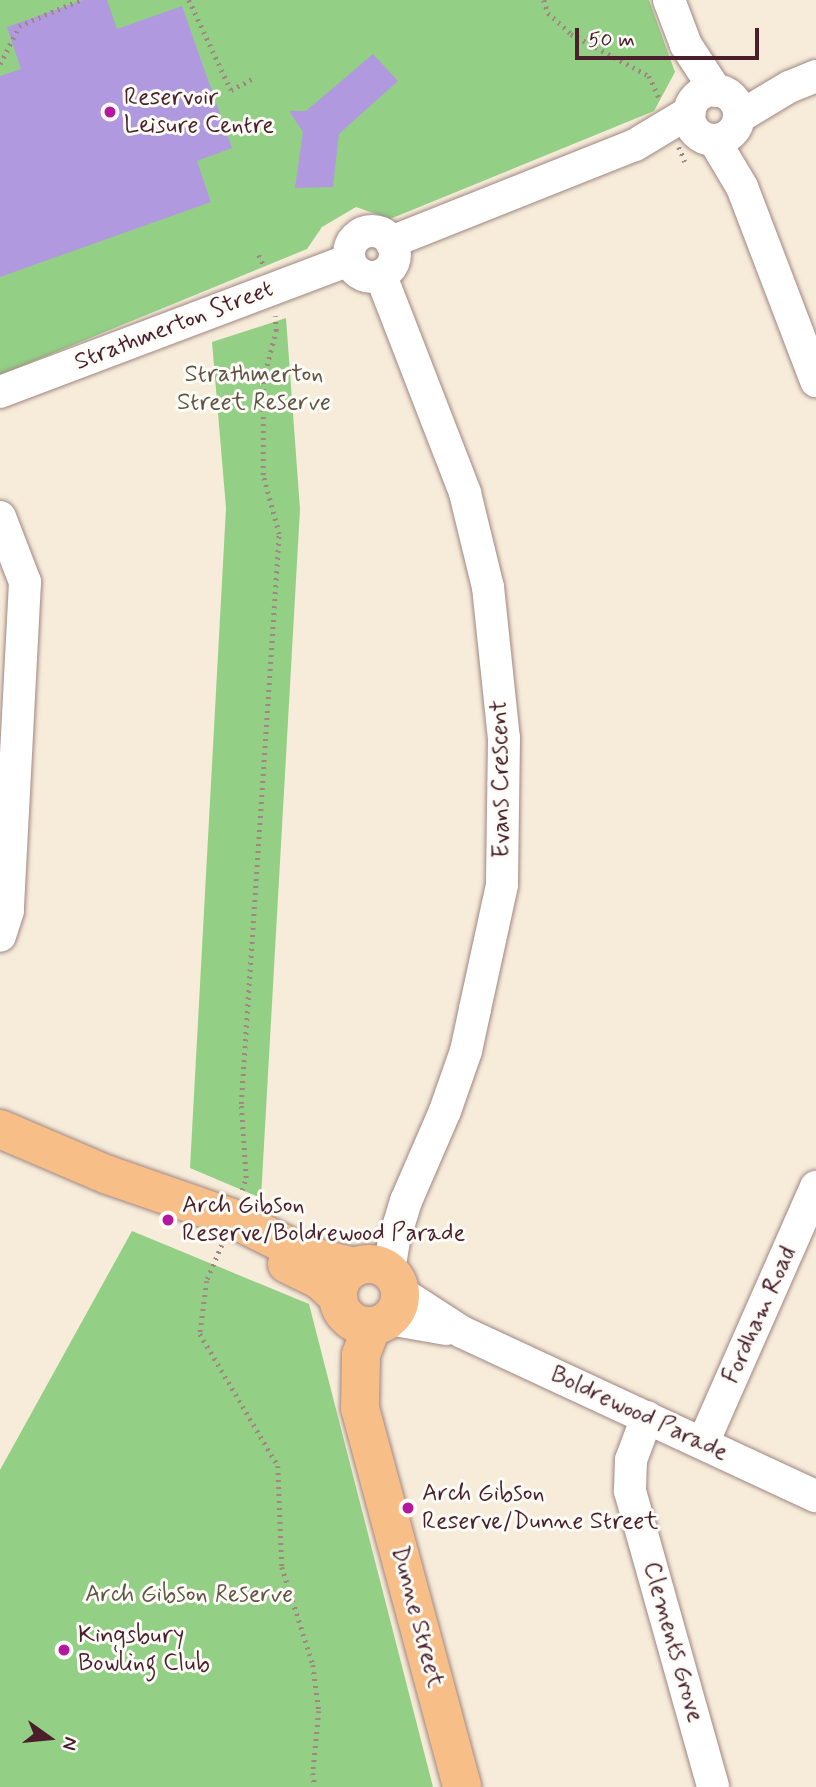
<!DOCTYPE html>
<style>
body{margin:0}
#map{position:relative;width:816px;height:1787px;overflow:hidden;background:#f7ecd9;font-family:Mynerve,sans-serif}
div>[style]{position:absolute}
.green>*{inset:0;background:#93d086}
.building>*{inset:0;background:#b199df}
.path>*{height:4.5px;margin-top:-2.25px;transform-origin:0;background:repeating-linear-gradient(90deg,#a08682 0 2px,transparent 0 7px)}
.roads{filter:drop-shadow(0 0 2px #a08682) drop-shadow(0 0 2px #a08682)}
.minor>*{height:32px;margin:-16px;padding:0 16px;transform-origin:16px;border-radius:16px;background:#fff}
.minor>.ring{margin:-16px;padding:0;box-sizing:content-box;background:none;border:32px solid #fff;border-radius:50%}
.major>*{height:38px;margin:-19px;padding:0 19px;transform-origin:19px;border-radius:19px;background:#f7be88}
.major>.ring{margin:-19px;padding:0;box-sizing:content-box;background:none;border:38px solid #f7be88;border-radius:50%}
.dots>*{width:19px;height:19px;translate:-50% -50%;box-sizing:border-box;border:4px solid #fdfcf7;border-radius:50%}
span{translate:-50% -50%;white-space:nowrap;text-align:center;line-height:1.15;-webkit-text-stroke:6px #fdfcf7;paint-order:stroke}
.poi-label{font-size:24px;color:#4a1f2b}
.left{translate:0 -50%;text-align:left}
.street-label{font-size:24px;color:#4a1f2b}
.park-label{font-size:24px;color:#605446}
.north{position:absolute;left:14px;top:1703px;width:70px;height:70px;-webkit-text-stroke:5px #fdfcf7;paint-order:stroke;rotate:105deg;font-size:19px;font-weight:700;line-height:28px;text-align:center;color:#4a1f2b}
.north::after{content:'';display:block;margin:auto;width:24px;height:32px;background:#4a1f2b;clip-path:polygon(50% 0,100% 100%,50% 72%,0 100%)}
.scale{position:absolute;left:575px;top:28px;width:184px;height:32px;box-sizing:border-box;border:4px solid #4a1f2b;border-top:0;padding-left:9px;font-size:21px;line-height:24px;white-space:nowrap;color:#4a1f2b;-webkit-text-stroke:5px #fdfcf7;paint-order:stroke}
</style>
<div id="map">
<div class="green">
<div style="clip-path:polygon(0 0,649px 0,675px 72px,654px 111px,390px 219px,356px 207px,322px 227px,307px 249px,0 375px)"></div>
<div style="clip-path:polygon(286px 318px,300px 509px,261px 1198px,190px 1168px,226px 508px,212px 342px)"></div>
<div style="clip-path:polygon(132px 1231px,309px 1304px,433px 1787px,0 1787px,0 1470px)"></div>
</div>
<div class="building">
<div style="clip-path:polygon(83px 0,107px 0,117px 29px,182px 6px,232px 148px,197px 161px,211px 202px,0 277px,0 76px,21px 69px,7px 27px)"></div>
<div style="clip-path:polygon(373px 54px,398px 81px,339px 134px,333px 187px,295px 188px,303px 132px,289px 111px,306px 111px)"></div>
</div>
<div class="path">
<div style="left:189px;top:0;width:99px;rotate:65deg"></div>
<div style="left:231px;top:90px;width:24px;rotate:-28deg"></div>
<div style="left:544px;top:0;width:14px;rotate:73deg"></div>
<div style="left:548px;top:13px;width:31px;rotate:42deg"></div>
<div style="left:571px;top:34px;width:89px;rotate:28.3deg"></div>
<div style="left:649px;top:76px;width:26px;rotate:65deg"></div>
<div style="left:0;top:64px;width:42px;rotate:-63.4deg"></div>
<div style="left:19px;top:26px;width:66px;rotate:-23.1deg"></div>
<div style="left:679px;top:147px;width:16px;rotate:68deg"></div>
<div style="left:259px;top:255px;width:10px;rotate:66deg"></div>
<div style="left:242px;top:1190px;width:13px;rotate:-72deg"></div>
<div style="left:246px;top:1178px;width:74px;rotate:-93.9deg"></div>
<div style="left:241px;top:1104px;width:571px;rotate:-86.19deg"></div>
<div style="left:279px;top:534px;width:61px;rotate:-105.2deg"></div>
<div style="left:263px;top:475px;width:96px;rotate:-90deg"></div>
<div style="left:263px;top:379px;width:50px;rotate:-74.8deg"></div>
<div style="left:276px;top:331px;width:15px;rotate:-94deg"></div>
<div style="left:222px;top:1245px;width:39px;rotate:113deg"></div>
<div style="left:207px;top:1281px;width:53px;rotate:97.5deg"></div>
<div style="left:200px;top:1334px;width:153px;rotate:59.4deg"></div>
<div style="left:278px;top:1466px;width:101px;rotate:87.7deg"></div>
<div style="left:282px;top:1567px;width:103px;rotate:72.4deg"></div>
<div style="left:313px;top:1665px;width:46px;rotate:82.6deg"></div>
<div style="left:319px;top:1711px;width:62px;rotate:95.5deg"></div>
<div style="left:313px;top:1773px;width:14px;rotate:82deg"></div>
</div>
<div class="roads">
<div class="minor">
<div style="left:669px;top:0;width:48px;rotate:69.3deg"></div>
<div style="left:686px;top:45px;width:55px;rotate:56.9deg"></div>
<div class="ring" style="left:689px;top:90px;width:18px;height:18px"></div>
<div style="left:739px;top:117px;width:58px;rotate:-31deg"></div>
<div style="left:789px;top:87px;width:29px;rotate:-22deg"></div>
<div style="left:714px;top:140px;width:55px;rotate:59.2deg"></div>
<div style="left:742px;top:187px;width:208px;rotate:69.1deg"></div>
<div class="ring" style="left:349px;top:231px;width:14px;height:14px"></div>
<div style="left:391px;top:242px;width:263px;rotate:-21.7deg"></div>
<div style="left:635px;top:145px;width:64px;rotate:-31deg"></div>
<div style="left:381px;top:276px;width:233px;rotate:68.8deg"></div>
<div style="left:465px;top:493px;width:97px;rotate:76.3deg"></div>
<div style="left:488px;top:587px;width:152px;rotate:84deg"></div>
<div style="left:504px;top:738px;width:147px;rotate:90.8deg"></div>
<div style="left:502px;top:885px;width:127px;rotate:102.3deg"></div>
<div style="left:475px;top:1009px;width:43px;rotate:102.1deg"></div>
<div style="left:466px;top:1051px;width:64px;rotate:109.3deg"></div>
<div style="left:445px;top:1111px;width:98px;rotate:113.4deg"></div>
<div style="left:406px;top:1201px;width:41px;rotate:107.1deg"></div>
<div style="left:394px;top:1240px;width:31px;rotate:99deg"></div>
<div style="left:0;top:392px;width:373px;rotate:-20.7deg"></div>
<div style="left:0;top:517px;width:70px;rotate:69deg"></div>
<div style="left:25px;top:582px;width:329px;rotate:93deg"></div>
<div style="left:8px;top:911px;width:26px;rotate:108deg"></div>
<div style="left:400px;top:1292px;width:74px;rotate:32.8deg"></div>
<div style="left:462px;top:1332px;width:390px;rotate:24.9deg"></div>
<div style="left:389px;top:1319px;width:58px;rotate:10deg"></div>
<div style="left:647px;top:1417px;width:46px;rotate:110.4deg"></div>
<div style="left:631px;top:1460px;width:31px;rotate:92deg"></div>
<div style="left:630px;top:1491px;width:307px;rotate:74.3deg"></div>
<div style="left:703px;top:1443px;width:280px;rotate:-66.2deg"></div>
</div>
<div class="major">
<div style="left:0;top:1129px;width:117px;rotate:23.1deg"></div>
<div style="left:108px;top:1175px;width:131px;rotate:19.1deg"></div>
<div style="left:232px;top:1218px;width:85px;rotate:26.6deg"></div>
<div style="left:308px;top:1256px;width:48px;rotate:13.2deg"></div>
<div class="ring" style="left:338px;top:1264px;width:24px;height:24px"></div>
<div style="left:287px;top:1264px;width:37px;rotate:26deg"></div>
<div style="left:320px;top:1280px;width:25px;rotate:43deg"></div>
<div style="left:372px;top:1326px;width:31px;rotate:111deg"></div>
<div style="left:361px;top:1355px;width:53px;rotate:91.1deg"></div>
<div style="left:360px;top:1408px;width:392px;rotate:74.9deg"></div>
</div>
</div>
<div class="dots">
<div style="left:110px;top:112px;background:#b5179e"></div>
<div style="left:168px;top:1220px;background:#b5179e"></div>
<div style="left:408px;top:1508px;background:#b5179e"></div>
<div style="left:64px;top:1650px;background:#b5179e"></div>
</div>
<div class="poi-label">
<span class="left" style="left:124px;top:112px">Reservoir<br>Leisure Centre</span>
<span class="left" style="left:182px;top:1220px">Arch Gibson<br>Reserve/Boldrewood Parade</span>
<span class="left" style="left:422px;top:1508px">Arch Gibson<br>Reserve/Dunne Street</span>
<span class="left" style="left:78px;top:1650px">Kingsbury<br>Bowling Club</span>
</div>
<div class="street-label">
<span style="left:174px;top:326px;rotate:-21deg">Strathmerton Street</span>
<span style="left:501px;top:779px;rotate:-91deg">Evans Crescent</span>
<span style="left:760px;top:1315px;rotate:-66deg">Fordham Road</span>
<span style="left:639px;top:1414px;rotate:25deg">Boldrewood Parade</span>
<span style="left:417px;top:1617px;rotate:75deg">Dunne Street</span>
<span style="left:673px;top:1642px;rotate:74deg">Clements Grove</span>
</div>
<div class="park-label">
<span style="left:254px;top:389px">Strathmerton<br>Street Reserve</span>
<span style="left:189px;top:1595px">Arch Gibson Reserve</span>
</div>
<div class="north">N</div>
<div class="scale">50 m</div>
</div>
